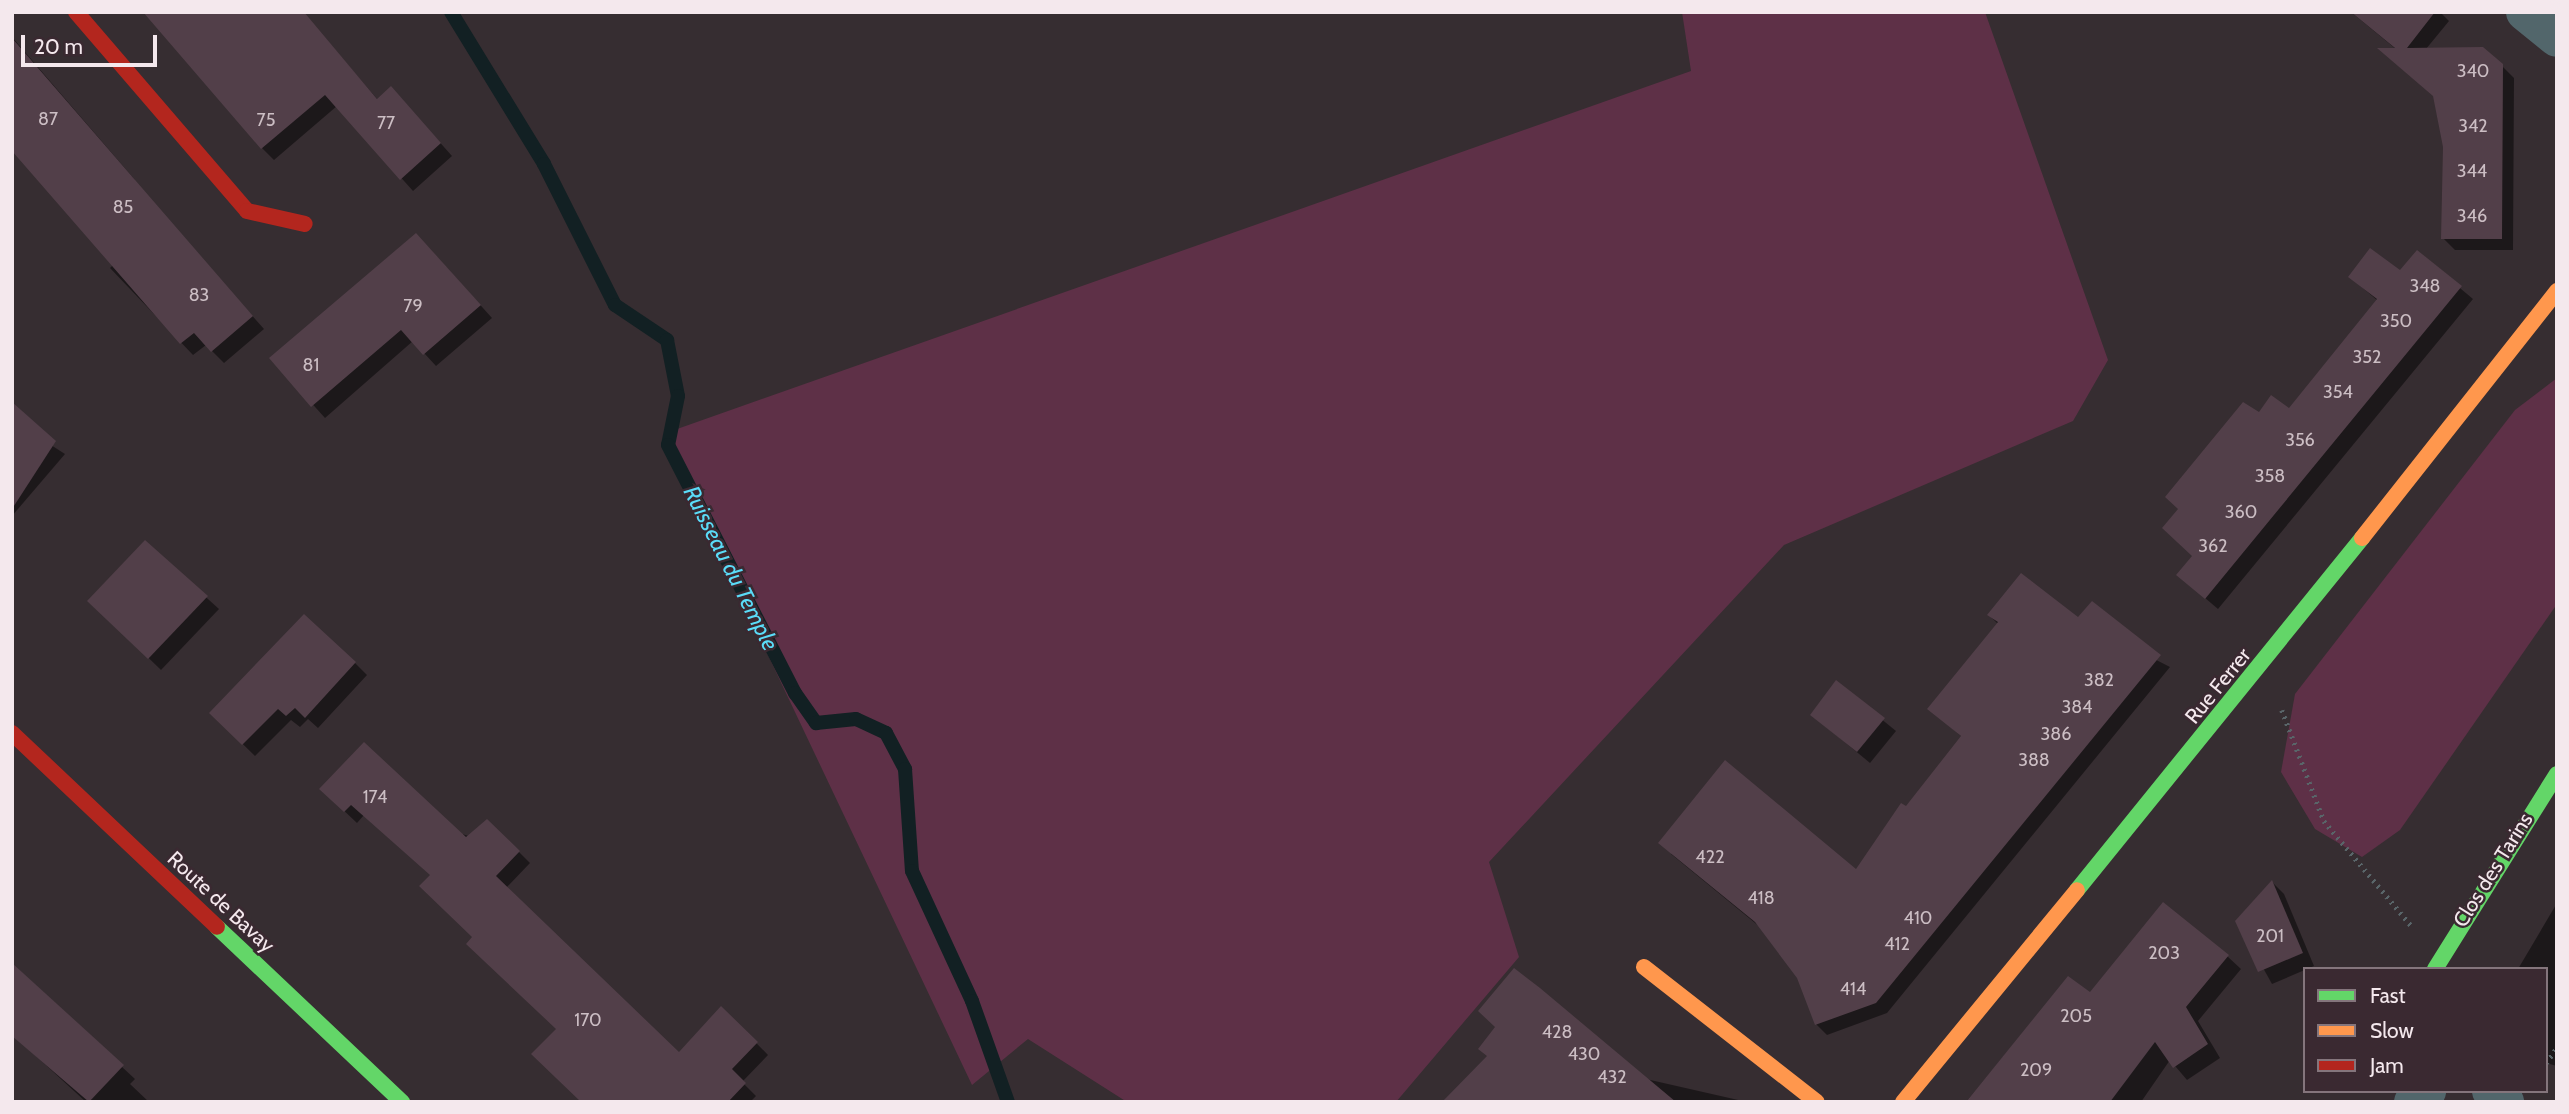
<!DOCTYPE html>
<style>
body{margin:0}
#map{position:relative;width:2569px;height:1114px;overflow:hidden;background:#362d31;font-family:Cabin,sans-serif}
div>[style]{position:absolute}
.green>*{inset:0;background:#5e3047}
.shadow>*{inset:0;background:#0007}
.stream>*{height:14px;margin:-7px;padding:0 7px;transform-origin:7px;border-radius:7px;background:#122023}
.building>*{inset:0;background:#523f49}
.path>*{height:4.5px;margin-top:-2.25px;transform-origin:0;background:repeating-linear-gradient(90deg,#596569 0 2px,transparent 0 7px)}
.street>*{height:38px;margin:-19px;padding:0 19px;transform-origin:19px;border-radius:19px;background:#52666b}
.fast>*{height:16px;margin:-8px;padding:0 8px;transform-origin:8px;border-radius:8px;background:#63d668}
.slow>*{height:16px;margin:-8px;padding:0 8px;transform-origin:8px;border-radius:8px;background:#ff974d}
.jam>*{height:16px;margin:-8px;padding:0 8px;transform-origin:8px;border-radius:8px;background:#b3261e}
span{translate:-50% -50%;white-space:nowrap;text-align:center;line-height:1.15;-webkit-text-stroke:5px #3a2931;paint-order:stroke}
.number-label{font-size:18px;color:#ccbec4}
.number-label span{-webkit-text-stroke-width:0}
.street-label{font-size:21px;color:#f4e8ed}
.water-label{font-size:23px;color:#5adcf8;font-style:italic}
.frame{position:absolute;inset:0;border:14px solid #f4e8ed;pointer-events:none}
.legend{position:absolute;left:2303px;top:967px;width:245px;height:126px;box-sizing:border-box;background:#3a2931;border:2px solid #84757c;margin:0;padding:9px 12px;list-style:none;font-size:21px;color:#f4e8ed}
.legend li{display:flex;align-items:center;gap:14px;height:35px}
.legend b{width:35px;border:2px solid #84757c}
.scale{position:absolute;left:21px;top:35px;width:136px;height:32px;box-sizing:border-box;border:4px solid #f4e8ed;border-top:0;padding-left:9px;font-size:21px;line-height:24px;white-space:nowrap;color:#f4e8ed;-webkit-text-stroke:5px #3a2931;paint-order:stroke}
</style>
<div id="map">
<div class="green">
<div style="clip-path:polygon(1682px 12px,1985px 12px,2108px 360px,2073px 421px,1784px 545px,1489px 862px,1519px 957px,1396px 1102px,1127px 1102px,1028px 1039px,972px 1085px,663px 434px,1691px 71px)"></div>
<div style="clip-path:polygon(2557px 378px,2557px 604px,2400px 830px,2362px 857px,2315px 829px,2281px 772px,2295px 694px,2515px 410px)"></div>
</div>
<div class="shadow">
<div style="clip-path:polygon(2351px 12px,2440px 12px,2449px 21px,2426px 49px,2502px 66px,2514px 78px,2513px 250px,2455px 250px,2443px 238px,2444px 147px,2436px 97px,2397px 50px)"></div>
<div style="clip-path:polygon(315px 27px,378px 100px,403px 101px,452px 156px,413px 191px,337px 106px,274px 160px,262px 148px)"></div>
<div style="clip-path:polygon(12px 37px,135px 180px,12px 144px)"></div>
<div style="clip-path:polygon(164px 216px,264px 329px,224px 363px,206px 345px,193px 355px,110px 268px)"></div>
<div style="clip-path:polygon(428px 247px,492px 318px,436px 366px,413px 341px,325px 418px,271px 358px)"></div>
<div style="clip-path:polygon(2417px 252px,2473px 299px,2218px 609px,2178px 575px,2194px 556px,2259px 414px,2289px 410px,2378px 301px,2350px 277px,2400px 272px)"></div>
<div style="clip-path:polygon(12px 420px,65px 454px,12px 516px)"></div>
<div style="clip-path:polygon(145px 542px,219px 609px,161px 670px,90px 601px)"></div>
<div style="clip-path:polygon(1989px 615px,2078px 620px,2170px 667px,1887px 1013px,1827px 1035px,1816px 1024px,1802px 983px,1760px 927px,1671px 854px,1856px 871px,1962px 737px,1929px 708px,1998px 624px)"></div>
<div style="clip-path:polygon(355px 663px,367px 675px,318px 728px,308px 719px,300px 727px,291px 720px,255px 756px,211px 713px)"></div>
<div style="clip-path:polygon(1837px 683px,1896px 731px,1870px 763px,1812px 715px)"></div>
<div style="clip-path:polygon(321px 789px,519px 852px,530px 863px,506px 888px,679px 1055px,722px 1008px,768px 1055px,742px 1082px,756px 1096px,750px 1102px,623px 1102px,474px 937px,432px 875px,364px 815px,357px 823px)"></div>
<div style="clip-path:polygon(2272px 882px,2284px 894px,2314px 966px,2272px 984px,2237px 921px)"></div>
<div style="clip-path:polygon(2557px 903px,2557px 1066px,2546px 1063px,2546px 969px,2518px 969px)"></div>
<div style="clip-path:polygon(2227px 956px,2241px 969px,2198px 1021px,2220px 1058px,2187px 1080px,2170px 1060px,2141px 1102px,1966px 1102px,2068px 978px,2090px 994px)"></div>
<div style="clip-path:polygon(12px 965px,135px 1079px,130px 1084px,149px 1102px,86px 1102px,12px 1034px)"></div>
<div style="clip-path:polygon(1646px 1079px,1747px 1102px,1514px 1102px)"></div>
</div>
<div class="stream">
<div style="left:451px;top:12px;width:178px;rotate:58.5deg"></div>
<div style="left:544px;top:164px;width:158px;rotate:63.3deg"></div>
<div style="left:615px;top:305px;width:63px;rotate:33.9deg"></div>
<div style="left:667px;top:340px;width:57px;rotate:78.9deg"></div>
<div style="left:678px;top:396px;width:50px;rotate:101.5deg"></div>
<div style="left:668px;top:445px;width:279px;rotate:62.9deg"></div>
<div style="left:795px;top:693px;width:37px;rotate:55deg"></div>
<div style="left:816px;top:723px;width:40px;rotate:-5.7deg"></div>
<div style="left:856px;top:719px;width:33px;rotate:25deg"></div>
<div style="left:886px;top:733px;width:41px;rotate:62.2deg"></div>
<div style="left:905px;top:769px;width:102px;rotate:86.1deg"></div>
<div style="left:912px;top:871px;width:143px;rotate:65.2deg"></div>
<div style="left:972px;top:1001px;width:107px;rotate:70.4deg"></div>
</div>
<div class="building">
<div style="clip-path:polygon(143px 12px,304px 12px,377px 99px,391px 86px,441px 143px,400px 180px,325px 95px,261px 149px)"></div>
<div style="clip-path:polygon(2351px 12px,2435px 12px,2407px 48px,2483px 47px,2503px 64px,2502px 239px,2441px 239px,2443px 147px,2433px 96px,2377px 48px,2395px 48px)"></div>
<div style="clip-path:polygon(12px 38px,253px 316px,211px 352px,194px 333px,180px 344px,12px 151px)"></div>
<div style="clip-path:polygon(416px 233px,481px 305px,423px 355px,401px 330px,311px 407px,269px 358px)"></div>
<div style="clip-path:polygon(2370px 248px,2400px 270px,2417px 250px,2462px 286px,2205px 599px,2176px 575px,2192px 556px,2162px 528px,2178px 509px,2165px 497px,2243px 402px,2259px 412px,2271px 395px,2289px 408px,2377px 299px,2348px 277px)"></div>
<div style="clip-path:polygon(12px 402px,56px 441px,12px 509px)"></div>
<div style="clip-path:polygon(145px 540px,208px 596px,148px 659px,87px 601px)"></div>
<div style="clip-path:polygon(2021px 573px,2078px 617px,2092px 601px,2161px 655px,1876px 1003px,1815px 1025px,1797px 978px,1755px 922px,1658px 843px,1725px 760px,1856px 869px,1901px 803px,1906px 806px,1961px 736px,1927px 709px,1998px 622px,1987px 615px)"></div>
<div style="clip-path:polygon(304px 614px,356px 662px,305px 718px,295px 708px,286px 716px,278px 709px,242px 745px,209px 713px)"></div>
<div style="clip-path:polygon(1836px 680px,1885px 718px,1857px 752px,1810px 715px)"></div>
<div style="clip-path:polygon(364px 742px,466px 837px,487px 819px,520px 851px,496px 876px,679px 1052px,721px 1006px,758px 1042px,732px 1069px,746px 1083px,728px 1102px,581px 1102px,531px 1054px,556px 1029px,466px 944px,472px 937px,419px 886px,430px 875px,351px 805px,344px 812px,319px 789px)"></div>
<div style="clip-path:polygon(2272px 880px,2303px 953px,2258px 972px,2235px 921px)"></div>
<div style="clip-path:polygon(2163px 902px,2229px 955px,2186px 1007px,2208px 1044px,2173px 1068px,2155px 1042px,2110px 1102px,1966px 1102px,2068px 976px,2090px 992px)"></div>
<div style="clip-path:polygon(12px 963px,124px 1065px,89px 1102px,12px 1036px)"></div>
<div style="clip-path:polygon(1514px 968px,1540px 988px,1676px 1102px,1442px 1102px,1487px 1056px,1478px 1049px,1495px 1027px,1478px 1011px)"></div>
</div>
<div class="path">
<div style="left:2282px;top:710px;width:119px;rotate:69.3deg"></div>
<div style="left:2324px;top:821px;width:139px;rotate:50.2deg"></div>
<div style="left:2546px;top:1063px;width:19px;rotate:-55deg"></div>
</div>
<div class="street">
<div style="left:2525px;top:12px;width:41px;rotate:39.1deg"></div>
<div style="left:2491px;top:1091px;width:18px;rotate:38deg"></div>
<div style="left:2413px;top:1102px;width:18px;rotate:-38deg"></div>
</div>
<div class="fast">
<div style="left:2077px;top:890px;width:453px;rotate:-51deg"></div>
<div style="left:217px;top:927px;width:255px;rotate:43.4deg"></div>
<div style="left:2435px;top:969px;width:230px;rotate:-58deg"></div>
</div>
<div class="slow">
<div style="left:2362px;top:538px;width:315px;rotate:-51.7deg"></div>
<div style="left:1644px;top:967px;width:219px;rotate:38deg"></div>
<div style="left:1903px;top:1102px;width:274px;rotate:-50.6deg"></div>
</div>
<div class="jam">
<div style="left:76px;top:12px;width:262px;rotate:49.3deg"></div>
<div style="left:247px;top:211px;width:59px;rotate:12.6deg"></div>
<div style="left:12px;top:733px;width:282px;rotate:43.4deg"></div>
</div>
<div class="number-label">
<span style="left:2473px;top:71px">340</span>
<span style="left:48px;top:119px">87</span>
<span style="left:266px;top:120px">75</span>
<span style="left:386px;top:123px">77</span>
<span style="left:2473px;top:126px">342</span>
<span style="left:2472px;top:171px">344</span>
<span style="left:123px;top:207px">85</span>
<span style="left:2472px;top:216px">346</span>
<span style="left:2425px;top:286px">348</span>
<span style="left:199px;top:295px">83</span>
<span style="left:413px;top:306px">79</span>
<span style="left:2396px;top:321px">350</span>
<span style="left:2367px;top:357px">352</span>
<span style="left:311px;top:365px">81</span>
<span style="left:2338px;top:392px">354</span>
<span style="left:2300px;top:440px">356</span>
<span style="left:2270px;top:476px">358</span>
<span style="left:2241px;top:512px">360</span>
<span style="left:2213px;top:546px">362</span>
<span style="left:2099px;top:680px">382</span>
<span style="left:2077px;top:707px">384</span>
<span style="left:2056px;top:734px">386</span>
<span style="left:2034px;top:760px">388</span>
<span style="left:375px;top:797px">174</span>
<span style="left:1710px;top:857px">422</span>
<span style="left:1761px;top:898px">418</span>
<span style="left:1918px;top:918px">410</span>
<span style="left:2270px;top:936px">201</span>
<span style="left:1897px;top:944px">412</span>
<span style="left:2164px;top:953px">203</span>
<span style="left:1853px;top:989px">414</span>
<span style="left:2076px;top:1016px">205</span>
<span style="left:588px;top:1020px">170</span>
<span style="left:1557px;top:1032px">428</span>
<span style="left:1584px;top:1054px">430</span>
<span style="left:2036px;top:1070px">209</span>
<span style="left:1612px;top:1077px">432</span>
</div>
<div class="street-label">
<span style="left:2218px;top:686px;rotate:-51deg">Rue Ferrer</span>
<span style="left:2493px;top:870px;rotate:-58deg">Clos des Tarins</span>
<span style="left:221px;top:902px;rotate:43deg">Route de Bavay</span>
</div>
<div class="water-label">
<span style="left:731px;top:568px;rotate:63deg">Ruisseau du Temple</span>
</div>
<div class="frame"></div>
<ul class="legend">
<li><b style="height:9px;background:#63d668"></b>Fast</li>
<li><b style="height:9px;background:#ff974d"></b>Slow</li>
<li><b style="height:9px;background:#b3261e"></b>Jam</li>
</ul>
<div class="scale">20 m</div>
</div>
